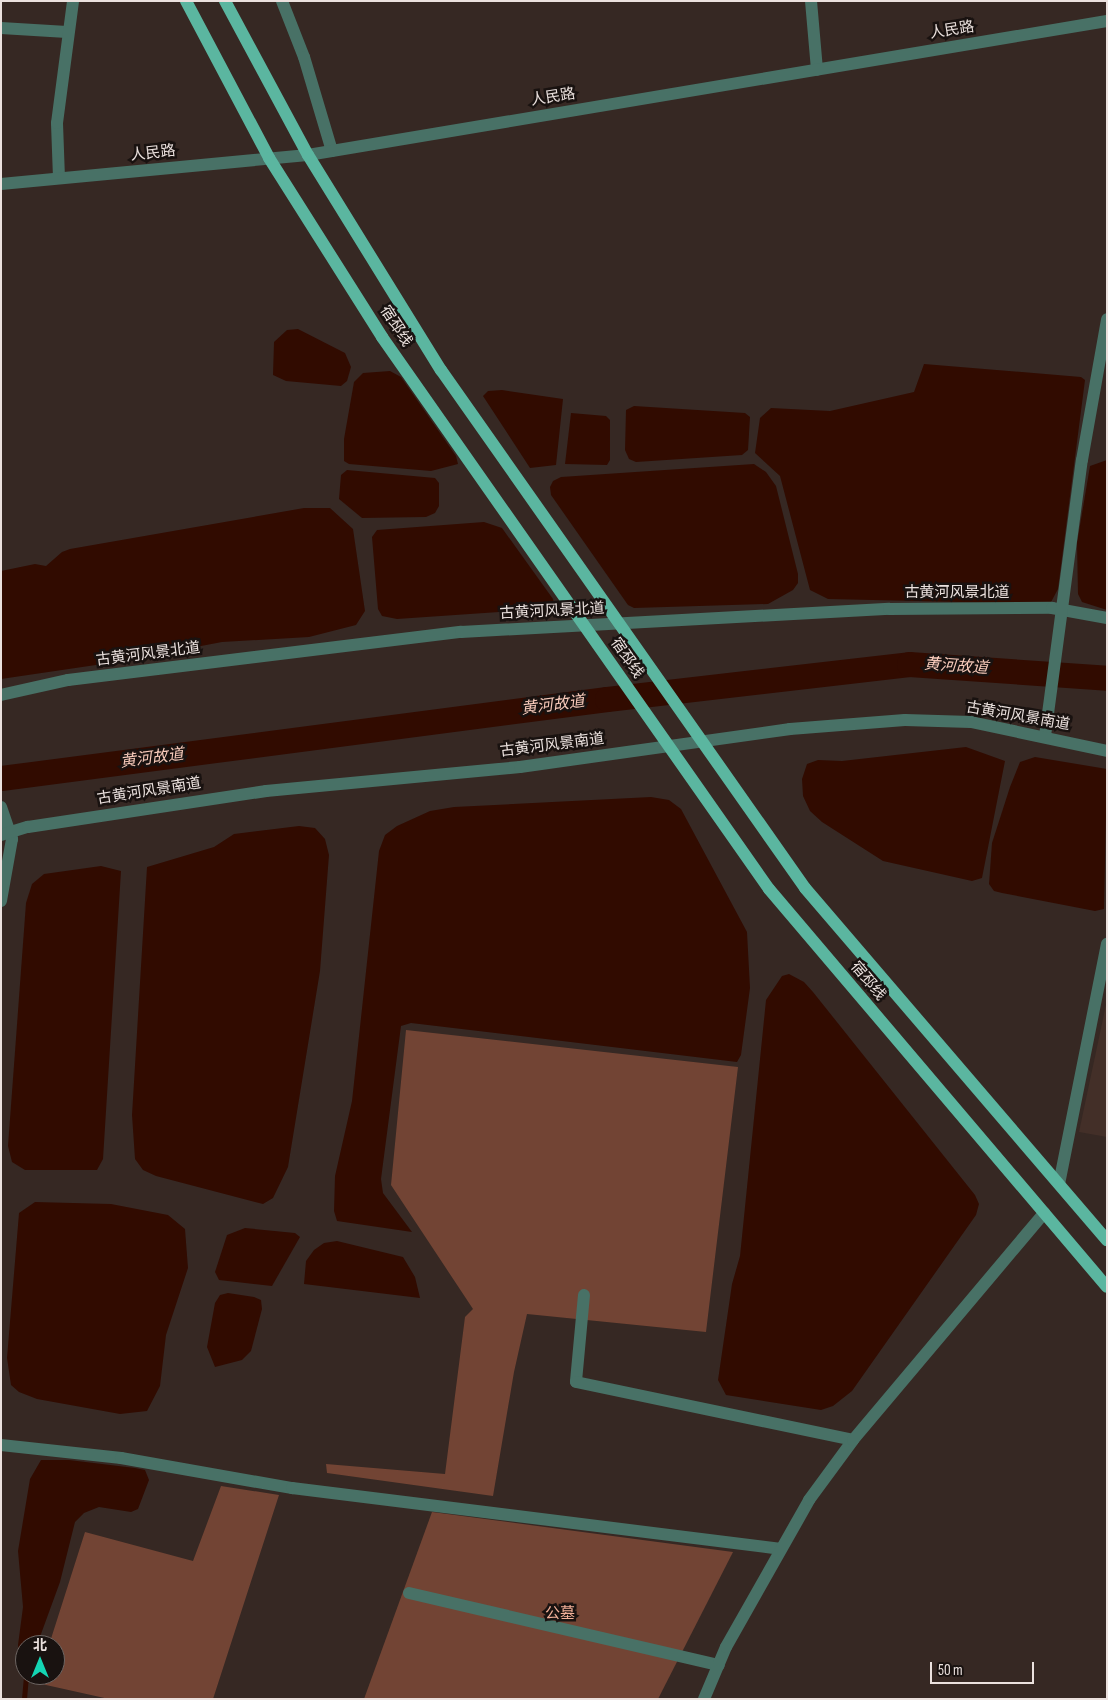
<!DOCTYPE html>
<meta charset="utf-8">
<style>
body{margin:0}
#map{position:relative;width:1108px;height:1700px;overflow:hidden;background:#362823;font-family:"Sofia Sans Condensed","Noto Sans SC",sans-serif}
div>[style]{position:absolute}
.built>*{inset:0;background:#432f28}
.green>*{inset:0;background:#724434}
.water>*{inset:0;background:#310b00}
.stream>*{height:4.5px;margin:-2.25px;padding:0 2.25px;transform-origin:2.25px;border-radius:2.25px;background:#310b00}
.river>*{height:25px;margin:-12.5px;padding:0 12.5px;transform-origin:12.5px;border-radius:12.5px;background:#310b00}
.minor>*{height:12px;margin:-6px;padding:0 6px;transform-origin:6px;border-radius:6px;background:#487166}
.major>*{height:12px;margin:-6px;padding:0 6px;transform-origin:6px;border-radius:6px;background:#5bb6a0}
span{translate:-50% -50%;white-space:nowrap;text-align:center;line-height:1.15;-webkit-text-stroke:5px #191210;paint-order:stroke}
.street-label{font-size:15px;color:#ebe1de}
.park-label{font-size:15px;color:#f1af98}
.water-label{font-size:16px;color:#f7caba;font-style:italic}
.frame{position:absolute;inset:0;border:2px solid #ebe1de;pointer-events:none}
.north{position:absolute;left:15px;top:1635px;width:50px;height:50px;box-sizing:border-box;background:#191210;border:1px solid #6d6562;border-radius:50%;rotate:0deg;font-size:14px;font-weight:700;line-height:20px;text-align:center;color:#ebe1de}
.north::after{content:'';display:block;margin:auto;width:18px;height:22px;background:#14d5b3;clip-path:polygon(50% 0,100% 100%,50% 72%,0 100%)}
.scale{position:absolute;left:930px;top:1662px;width:104px;height:22px;box-sizing:border-box;border:2px solid #ebe1de;border-top:0;padding-left:6px;font-size:15px;line-height:18px;white-space:nowrap;color:#ebe1de;-webkit-text-stroke:4px #191210;paint-order:stroke}
</style>
<div id="map">
<div class="built">
<div style="clip-path:polygon(1107px 1000px,1107px 1137px,1079px 1132px)"></div>
</div>
<div class="green">
<div style="clip-path:polygon(406px 1030px,738px 1067px,706px 1332px,527px 1314px,514px 1372px,493px 1496px,327px 1473px,326px 1464px,445px 1474px,465px 1317px,473px 1309px,391px 1185px)"></div>
<div style="clip-path:polygon(221px 1486px,279px 1495px,213px 1699px,109px 1699px,37px 1683px,39px 1675px,55px 1675px,55px 1645px,49px 1645px,85px 1532px,193px 1561px)"></div>
<div style="clip-path:polygon(432px 1512px,733px 1552px,658px 1699px,364px 1699px)"></div>
</div>
<div class="water">
<div style="clip-path:polygon(298px 329px,345px 353px,351px 367px,347px 381px,341px 386px,286px 381px,273px 375px,274px 342px,287px 330px)"></div>
<div style="clip-path:polygon(924px 364px,1081px 377px,1085px 380px,1058px 589px,1050px 604px,828px 599px,810px 590px,780px 476px,755px 453px,760px 418px,771px 408px,830px 411px,914px 392px)"></div>
<div style="clip-path:polygon(390px 371px,401px 377px,456px 456px,458px 464px,431px 471px,349px 464px,344px 461px,344px 439px,354px 382px,363px 373px)"></div>
<div style="clip-path:polygon(502px 390px,563px 399px,556px 465px,530px 468px,483px 396px,488px 391px)"></div>
<div style="clip-path:polygon(634px 406px,745px 413px,750px 417px,748px 450px,742px 455px,636px 462px,629px 459px,625px 450px,626px 410px)"></div>
<div style="clip-path:polygon(571px 413px,606px 416px,610px 420px,610px 460px,607px 465px,565px 464px)"></div>
<div style="clip-path:polygon(1107px 460px,1107px 610px,1082px 602px,1078px 594px,1077px 543px,1090px 466px)"></div>
<div style="clip-path:polygon(754px 464px,766px 472px,776px 486px,798px 574px,798px 583px,793px 590px,768px 604px,634px 608px,628px 605px,551px 495px,550px 487px,553px 481px,561px 477px)"></div>
<div style="clip-path:polygon(347px 470px,435px 478px,439px 483px,439px 506px,435px 513px,426px 517px,362px 518px,339px 499px,341px 475px)"></div>
<div style="clip-path:polygon(304px 508px,330px 508px,353px 529px,365px 611px,356px 625px,309px 637px,222px 642px,123px 661px,1px 679px,1px 571px,35px 564px,46px 566px,62px 552px,70px 549px)"></div>
<div style="clip-path:polygon(484px 522px,502px 528px,553px 599px,555px 608px,397px 619px,382px 616px,378px 609px,372px 537px,377px 530px)"></div>
<div style="clip-path:polygon(966px 747px,1005px 761px,982px 878px,972px 881px,883px 861px,822px 822px,810px 811px,803px 796px,802px 779px,807px 764px,818px 760px,842px 761px)"></div>
<div style="clip-path:polygon(1035px 757px,1107px 769px,1104px 909px,1095px 911px,1002px 893px,994px 891px,989px 884px,992px 843px,1010px 787px,1020px 762px)"></div>
<div style="clip-path:polygon(651px 797px,669px 800px,681px 809px,747px 932px,750px 988px,741px 1055px,737px 1062px,411px 1023px,401px 1026px,381px 1179px,383px 1193px,412px 1232px,337px 1221px,334px 1211px,335px 1176px,352px 1101px,379px 851px,385px 835px,397px 826px,430px 811px,454px 807px)"></div>
<div style="clip-path:polygon(299px 826px,315px 828px,325px 839px,329px 855px,320px 971px,288px 1167px,273px 1198px,263px 1204px,156px 1176px,143px 1170px,135px 1159px,132px 1115px,147px 867px,214px 847px,234px 834px)"></div>
<div style="clip-path:polygon(101px 866px,121px 871px,103px 1159px,97px 1170px,25px 1170px,12px 1162px,8px 1146px,26px 903px,32px 884px,44px 874px)"></div>
<div style="clip-path:polygon(789px 974px,804px 982px,813px 992px,975px 1195px,979px 1204px,976px 1215px,852px 1391px,833px 1406px,821px 1410px,726px 1395px,718px 1380px,732px 1284px,740px 1256px,766px 1000px,782px 976px)"></div>
<div style="clip-path:polygon(35px 1202px,111px 1204px,168px 1215px,185px 1229px,188px 1268px,166px 1335px,160px 1386px,147px 1411px,120px 1414px,37px 1399px,19px 1392px,11px 1385px,7px 1358px,19px 1213px)"></div>
<div style="clip-path:polygon(245px 1228px,295px 1233px,300px 1237px,272px 1286px,219px 1280px,215px 1272px,227px 1235px)"></div>
<div style="clip-path:polygon(337px 1241px,403px 1257px,415px 1277px,420px 1298px,304px 1284px,306px 1261px,314px 1250px,324px 1243px)"></div>
<div style="clip-path:polygon(228px 1293px,254px 1297px,261px 1300px,262px 1309px,251px 1351px,242px 1360px,215px 1367px,207px 1347px,215px 1303px,220px 1295px)"></div>
<div style="clip-path:polygon(41px 1460px,69px 1460px,135px 1468px,145px 1470px,149px 1480px,138px 1509px,131px 1512px,99px 1507px,84px 1513px,75px 1522px,60px 1582px,37px 1645px,25px 1645px,25px 1671px,20px 1663px,18px 1645px,23px 1607px,18px 1551px,30px 1479px)"></div>
</div>
<div class="stream">
<div style="left:24px;top:1699px;width:24px;rotate:-85deg"></div>
</div>
<div class="river">
<div style="left:1px;top:778px;width:611px;rotate:-7.43deg"></div>
<div style="left:607px;top:699px;width:304px;rotate:-6.6deg"></div>
<div style="left:909px;top:664px;width:198px;rotate:4deg"></div>
</div>
<div class="minor">
<div style="left:282px;top:1px;width:60px;rotate:68.6deg"></div>
<div style="left:304px;top:57px;width:98px;rotate:73.4deg"></div>
<div style="left:811px;top:1px;width:69px;rotate:85deg"></div>
<div style="left:1px;top:28px;width:66px;rotate:3.5deg"></div>
<div style="left:59px;top:178px;width:55px;rotate:-92.1deg"></div>
<div style="left:57px;top:123px;width:123px;rotate:-82.5deg"></div>
<div style="left:1px;top:184px;width:308px;rotate:-5.4deg"></div>
<div style="left:308px;top:155px;width:810px;rotate:-9.52deg"></div>
<div style="left:1px;top:695px;width:69px;rotate:-12.6deg"></div>
<div style="left:68px;top:680px;width:396px;rotate:-7deg"></div>
<div style="left:461px;top:632px;width:429px;rotate:-3.1deg"></div>
<div style="left:889px;top:609px;width:163px;rotate:-0.4deg"></div>
<div style="left:1052px;top:608px;width:56px;rotate:10.3deg"></div>
<div style="left:1045px;top:736px;width:278px;rotate:-82.4deg"></div>
<div style="left:1082px;top:460px;width:143px;rotate:-79.9deg"></div>
<div style="left:1px;top:807px;width:34px;rotate:71deg"></div>
<div style="left:12px;top:839px;width:63px;rotate:100.1deg"></div>
<div style="left:1px;top:835px;width:28px;rotate:-17deg"></div>
<div style="left:28px;top:827px;width:241px;rotate:-8.6deg"></div>
<div style="left:266px;top:791px;width:255px;rotate:-5.4deg"></div>
<div style="left:520px;top:767px;width:273px;rotate:-8deg"></div>
<div style="left:790px;top:729px;width:115px;rotate:-4.5deg"></div>
<div style="left:905px;top:720px;width:66px;rotate:1.7deg"></div>
<div style="left:971px;top:722px;width:139px;rotate:12deg"></div>
<div style="left:1059px;top:1184px;width:245px;rotate:-78.7deg"></div>
<div style="left:584px;top:1295px;width:87px;rotate:95.3deg"></div>
<div style="left:576px;top:1382px;width:283px;rotate:11.8deg"></div>
<div style="left:1px;top:1445px;width:121px;rotate:6.2deg"></div>
<div style="left:121px;top:1458px;width:174px;rotate:10deg"></div>
<div style="left:292px;top:1488px;width:491px;rotate:7.1deg"></div>
<div style="left:409px;top:1593px;width:318px;rotate:13.1deg"></div>
<div style="left:704px;top:1699px;width:56px;rotate:-67.1deg"></div>
<div style="left:726px;top:1647px;width:169px;rotate:-60.5deg"></div>
<div style="left:809px;top:1500px;width:74px;rotate:-53.7deg"></div>
<div style="left:853px;top:1440px;width:297px;rotate:-49.9deg"></div>
</div>
<div class="major">
<div style="left:186px;top:1px;width:178px;rotate:62.1deg"></div>
<div style="left:269px;top:158px;width:212px;rotate:57.7deg"></div>
<div style="left:382px;top:337px;width:674px;rotate:54.97deg"></div>
<div style="left:769px;top:889px;width:522px;rotate:49.66deg"></div>
<div style="left:225px;top:1px;width:175px;rotate:61.7deg"></div>
<div style="left:308px;top:155px;width:253px;rotate:58.3deg"></div>
<div style="left:441px;top:370px;width:633px;rotate:54.9deg"></div>
<div style="left:805px;top:888px;width:464px;rotate:49.4deg"></div>
</div>
<div class="street-label">
<span style="left:952px;top:30px;rotate:-9deg">人民路</span>
<span style="left:553px;top:97px;rotate:-9deg">人民路</span>
<span style="left:153px;top:153px;rotate:-6deg">人民路</span>
<span style="left:396px;top:326px;rotate:57deg">宿邳线</span>
<span style="left:957px;top:593px">古黄河风景北道</span>
<span style="left:552px;top:611px;rotate:-3deg">古黄河风景北道</span>
<span style="left:148px;top:654px;rotate:-7deg">古黄河风景北道</span>
<span style="left:627px;top:658px;rotate:55deg">宿邳线</span>
<span style="left:1018px;top:716px;rotate:10deg">古黄河风景南道</span>
<span style="left:552px;top:745px;rotate:-7deg">古黄河风景南道</span>
<span style="left:149px;top:791px;rotate:-9deg">古黄河风景南道</span>
<span style="left:868px;top:981px;rotate:50deg">宿邳线</span>
</div>
<div class="park-label">
<span style="left:560px;top:1614px">公墓</span>
</div>
<div class="water-label">
<span style="left:956px;top:667px;rotate:4deg">黄河故道</span>
<span style="left:553px;top:706px;rotate:-7deg">黄河故道</span>
<span style="left:152px;top:759px;rotate:-7deg">黄河故道</span>
</div>
<div class="frame"></div>
<div class="north">北</div>
<div class="scale">50 m</div>
</div>
